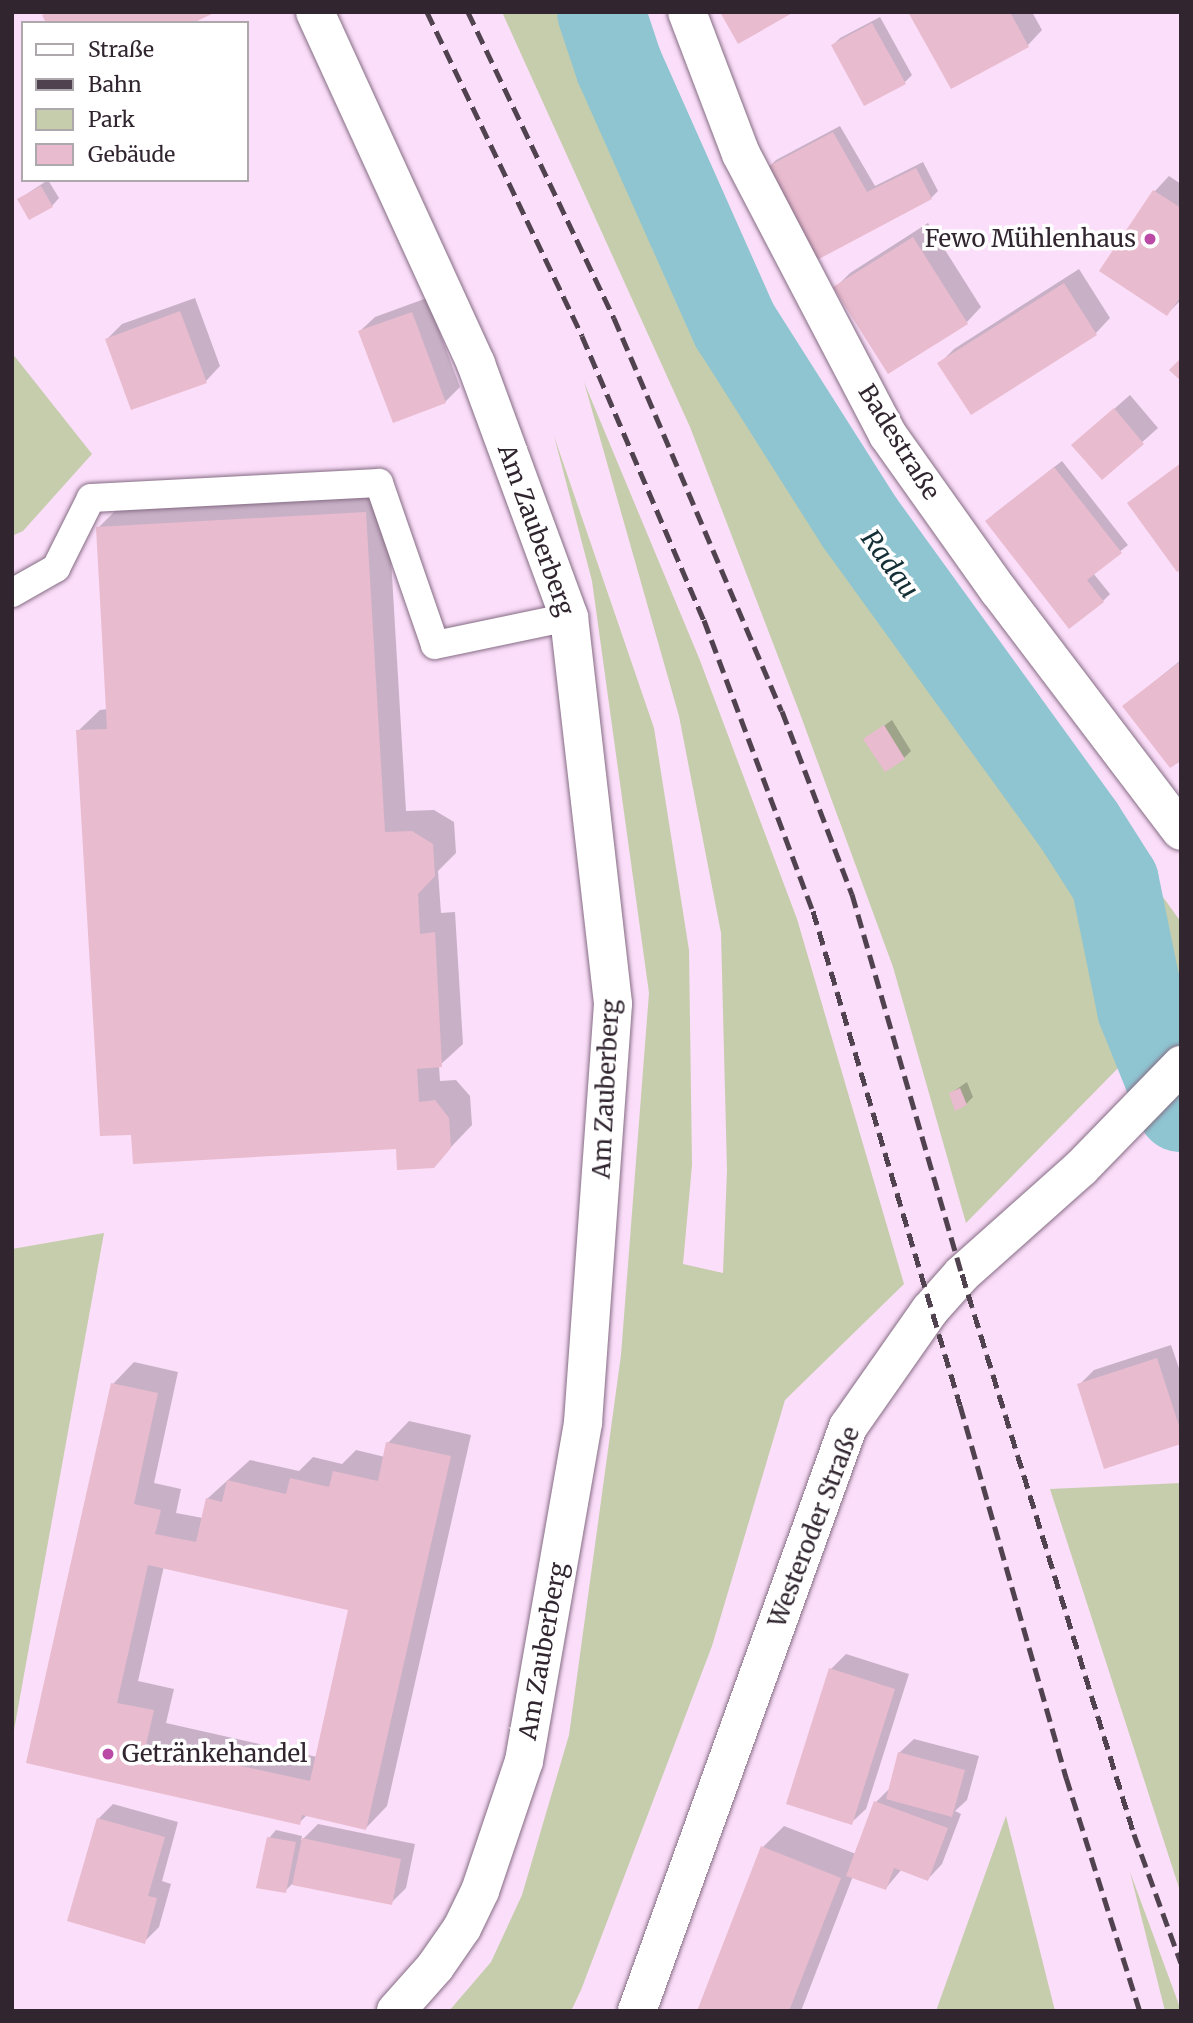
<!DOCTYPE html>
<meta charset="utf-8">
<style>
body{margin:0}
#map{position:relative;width:1193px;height:2023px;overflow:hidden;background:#fbdef9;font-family:Merriweather,serif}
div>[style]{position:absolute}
.green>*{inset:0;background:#c6cdac}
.shadow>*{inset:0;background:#0003}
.river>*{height:88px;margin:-44px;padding:0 44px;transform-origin:44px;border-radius:44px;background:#8ec5d1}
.building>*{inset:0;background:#e9bbce}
.roads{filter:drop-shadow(0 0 2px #856c84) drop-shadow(0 0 2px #856c84)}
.lane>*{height:28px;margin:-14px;padding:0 14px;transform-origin:14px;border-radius:14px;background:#fff}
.street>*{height:38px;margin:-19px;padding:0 19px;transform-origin:19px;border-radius:19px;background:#fff}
.secondary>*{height:38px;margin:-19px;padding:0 19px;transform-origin:19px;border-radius:19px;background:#fff}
.rail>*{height:5px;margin-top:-2.5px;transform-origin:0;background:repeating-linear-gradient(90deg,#50424f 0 14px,transparent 0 21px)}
.dots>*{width:19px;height:19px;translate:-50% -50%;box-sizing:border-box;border:4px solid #fff;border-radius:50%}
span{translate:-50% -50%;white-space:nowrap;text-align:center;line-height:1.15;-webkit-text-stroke:7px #fff;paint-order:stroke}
.poi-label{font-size:24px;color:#312630}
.right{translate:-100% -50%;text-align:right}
.left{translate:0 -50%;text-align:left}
.street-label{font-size:24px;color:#312630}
.water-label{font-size:26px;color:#143036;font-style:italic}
.frame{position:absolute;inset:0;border:14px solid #312630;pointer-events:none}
.legend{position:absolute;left:21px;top:21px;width:228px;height:161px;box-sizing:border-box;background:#fff;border:2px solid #ada8ac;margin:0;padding:9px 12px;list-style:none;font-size:21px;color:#312630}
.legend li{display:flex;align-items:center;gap:14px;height:35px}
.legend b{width:35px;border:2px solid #ada8ac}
</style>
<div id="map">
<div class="green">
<div style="clip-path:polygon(502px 12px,627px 12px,672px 133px,805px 401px,1181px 922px,1181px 1004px,966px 1223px,893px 967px,799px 711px,690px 427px)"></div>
<div style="clip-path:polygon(12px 353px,92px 454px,23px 531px,12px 536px)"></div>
<div style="clip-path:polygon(584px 382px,699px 658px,797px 919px,904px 1284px,785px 1400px,712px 1646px,581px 1990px,571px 2011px,449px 2011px,491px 1962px,522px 1895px,569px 1735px,621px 1355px,649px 993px,592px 581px,554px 436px,654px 728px,689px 950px,692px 1165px,683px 1264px,723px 1273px,727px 1170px,721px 933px,679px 716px)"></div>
<div style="clip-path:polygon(104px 1233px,12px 1741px,12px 1249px)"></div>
<div style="clip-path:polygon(1181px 1483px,1181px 1894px,1050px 1489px)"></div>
<div style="clip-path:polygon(1006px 1816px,1055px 2011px,936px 2011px)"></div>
<div style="clip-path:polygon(1130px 1872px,1175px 1994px,1181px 2011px,1165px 2011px)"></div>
</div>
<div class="shadow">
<div style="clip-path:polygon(910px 12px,1032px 12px,1042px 30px,1028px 45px)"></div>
<div style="clip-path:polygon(880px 17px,912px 75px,905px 82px,833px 45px,840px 38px)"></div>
<div style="clip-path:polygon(840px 126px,875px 186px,923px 162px,938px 191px,931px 198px,818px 258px,769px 167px,776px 160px)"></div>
<div style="clip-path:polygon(1169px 176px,1181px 184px,1181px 300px,1167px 314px,1102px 270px,1155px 191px)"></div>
<div style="clip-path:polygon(48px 180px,59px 198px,52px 206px,19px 199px)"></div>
<div style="clip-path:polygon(928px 223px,981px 307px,967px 322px,835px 288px,850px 273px)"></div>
<div style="clip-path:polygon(1079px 269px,1110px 318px,1096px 333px,940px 363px,954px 349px)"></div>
<div style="clip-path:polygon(195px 298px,220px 366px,206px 381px,107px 339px,122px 324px)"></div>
<div style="clip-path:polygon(427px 298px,460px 387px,445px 402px,360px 331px,375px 317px)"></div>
<div style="clip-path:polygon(1130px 395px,1158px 428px,1102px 478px,1073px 445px)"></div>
<div style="clip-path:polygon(1062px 461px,1128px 545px,1093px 573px,1110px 594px,1103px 601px,994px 514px)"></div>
<div style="clip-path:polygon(387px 491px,406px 811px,434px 810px,454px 822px,456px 853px,438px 871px,441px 913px,455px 912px,463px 1044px,439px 1066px,440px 1081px,456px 1080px,470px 1096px,472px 1125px,433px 1166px,397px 1147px,78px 731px,100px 710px,108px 709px,98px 528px,119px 507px)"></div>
<div style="clip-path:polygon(1181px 660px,1181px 758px,1124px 706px)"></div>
<div style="clip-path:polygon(892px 720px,911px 751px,904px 758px,866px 739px)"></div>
<div style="clip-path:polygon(967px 1082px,973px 1097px,966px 1104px,951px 1093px)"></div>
<div style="clip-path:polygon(1171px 1345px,1181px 1374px,1181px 1442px,1079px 1385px,1094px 1370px)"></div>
<div style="clip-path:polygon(evenodd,134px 1362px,178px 1372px,154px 1483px,181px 1489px,176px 1513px,203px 1518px,207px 1499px,250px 1460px,299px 1471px,313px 1457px,342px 1464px,356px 1450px,385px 1457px,388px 1443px,409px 1421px,471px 1435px,387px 1806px,366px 1828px,308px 1814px,299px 1823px,28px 1762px,113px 1384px,134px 1362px,164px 1566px,350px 1609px,317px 1757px,166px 1723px,174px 1689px,138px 1681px,164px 1566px)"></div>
<div style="clip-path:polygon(846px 1654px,909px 1674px,866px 1809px,851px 1823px,831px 1669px)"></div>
<div style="clip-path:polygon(914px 1739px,979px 1756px,967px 1800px,955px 1811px,961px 1814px,942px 1864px,928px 1879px,902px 1869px,886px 1888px,853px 1876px,801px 2011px,699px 2011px,763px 1847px,784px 1826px,856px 1854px,876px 1802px,891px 1787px,899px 1753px)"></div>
<div style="clip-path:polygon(113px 1804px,178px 1822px,162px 1881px,171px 1884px,159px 1927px,144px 1942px,98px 1819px)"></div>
<div style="clip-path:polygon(318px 1824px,415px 1844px,406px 1888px,391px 1903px,292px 1884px,285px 1891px,269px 1838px,276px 1830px,302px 1836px,301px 1841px)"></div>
</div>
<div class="river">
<div style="left:601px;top:12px;width:57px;rotate:71.6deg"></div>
<div style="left:619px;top:66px;width:285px;rotate:66deg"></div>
<div style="left:735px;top:326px;width:233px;rotate:57.6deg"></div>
<div style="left:860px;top:523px;width:375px;rotate:54.1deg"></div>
<div style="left:1080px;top:827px;width:65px;rotate:57.5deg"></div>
<div style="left:1115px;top:882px;width:130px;rotate:78.4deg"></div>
<div style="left:1141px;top:1009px;width:107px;rotate:68deg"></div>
</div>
<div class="building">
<div style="clip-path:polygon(49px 12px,216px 12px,193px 23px,46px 23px,42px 15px)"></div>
<div style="clip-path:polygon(720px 12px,794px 12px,738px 44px)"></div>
<div style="clip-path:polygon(908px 12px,1010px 12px,1029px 47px,951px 89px)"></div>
<div style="clip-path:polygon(872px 23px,906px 84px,864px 106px,831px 45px)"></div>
<div style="clip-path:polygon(833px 132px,867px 192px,916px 168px,932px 199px,817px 260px,767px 167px)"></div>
<div style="clip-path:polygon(41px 186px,53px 207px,29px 220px,17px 199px)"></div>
<div style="clip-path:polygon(1153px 190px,1181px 208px,1181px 296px,1167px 316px,1099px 271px)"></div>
<div style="clip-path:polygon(913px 237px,968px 324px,888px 374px,833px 287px)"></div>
<div style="clip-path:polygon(1064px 283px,1097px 335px,971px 415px,937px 363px)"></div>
<div style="clip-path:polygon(180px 311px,207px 383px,131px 410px,105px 339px)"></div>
<div style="clip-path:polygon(412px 312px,446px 403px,393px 423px,358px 331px)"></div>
<div style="clip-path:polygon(1181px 358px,1181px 381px,1169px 370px)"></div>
<div style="clip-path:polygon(1114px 408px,1144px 444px,1102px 480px,1071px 445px)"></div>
<div style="clip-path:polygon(1181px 463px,1181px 570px,1177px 572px,1127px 503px)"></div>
<div style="clip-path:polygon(1054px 467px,1122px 553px,1087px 580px,1104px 602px,1069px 629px,985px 521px)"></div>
<div style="clip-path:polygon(366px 512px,385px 832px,412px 831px,433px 844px,435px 876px,418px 894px,420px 934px,435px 932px,442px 1067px,417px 1069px,419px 1102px,435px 1100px,449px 1118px,451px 1148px,434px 1168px,397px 1170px,396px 1149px,133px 1164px,131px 1135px,100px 1136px,76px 730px,107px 729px,96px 527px)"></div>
<div style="clip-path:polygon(1181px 661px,1181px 761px,1170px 768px,1122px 706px)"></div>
<div style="clip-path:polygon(884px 725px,905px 759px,885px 772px,863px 739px)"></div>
<div style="clip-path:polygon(960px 1088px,967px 1105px,955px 1111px,949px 1093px)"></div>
<div style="clip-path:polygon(1157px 1358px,1181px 1432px,1181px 1444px,1104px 1469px,1077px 1384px)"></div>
<div style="clip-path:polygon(evenodd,111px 1383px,158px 1393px,134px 1504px,161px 1510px,155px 1534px,196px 1542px,206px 1498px,222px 1502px,227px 1480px,286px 1494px,290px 1478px,329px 1487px,333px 1471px,378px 1481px,386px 1442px,451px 1456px,366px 1830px,302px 1815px,300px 1825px,26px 1763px,111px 1383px,148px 1565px,348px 1610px,310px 1781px,146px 1745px,154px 1710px,117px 1703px,148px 1565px)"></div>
<div style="clip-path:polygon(829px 1668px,895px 1689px,852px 1825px,786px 1804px)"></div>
<div style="clip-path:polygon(898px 1752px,965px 1770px,952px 1817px,886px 1799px)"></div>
<div style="clip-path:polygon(874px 1801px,948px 1828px,928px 1881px,894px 1868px,886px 1890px,846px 1876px)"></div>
<div style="clip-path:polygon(97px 1818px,165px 1837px,148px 1896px,157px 1898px,145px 1944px,67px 1921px)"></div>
<div style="clip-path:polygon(267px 1837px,296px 1842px,286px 1893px,256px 1888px)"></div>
<div style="clip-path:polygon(302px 1838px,401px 1859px,392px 1905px,292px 1885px)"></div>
<div style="clip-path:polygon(761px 1846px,841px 1878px,789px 2011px,697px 2011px)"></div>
</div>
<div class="roads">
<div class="lane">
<div style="left:12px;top:593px;width:51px;rotate:-29.6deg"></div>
<div style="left:56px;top:568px;width:78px;rotate:-63.4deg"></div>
<div style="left:91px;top:498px;width:288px;rotate:-3deg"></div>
<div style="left:379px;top:483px;width:171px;rotate:70.9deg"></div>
<div style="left:435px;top:645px;width:137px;rotate:-11.8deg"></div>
</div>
<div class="street">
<div style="left:315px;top:12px;width:387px;rotate:65.4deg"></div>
<div style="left:476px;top:364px;width:270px;rotate:69.8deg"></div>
<div style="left:569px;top:617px;width:389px;rotate:83.5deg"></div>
<div style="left:613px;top:1004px;width:420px;rotate:94.1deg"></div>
<div style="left:583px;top:1423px;width:343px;rotate:99.9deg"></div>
<div style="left:524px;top:1761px;width:137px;rotate:108.7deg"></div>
<div style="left:480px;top:1891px;width:41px;rotate:115.9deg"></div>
<div style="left:462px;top:1928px;width:47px;rotate:124.7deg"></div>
<div style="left:435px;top:1967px;width:59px;rotate:131.6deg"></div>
<div style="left:687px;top:12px;width:152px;rotate:69.2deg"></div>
<div style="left:741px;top:154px;width:317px;rotate:62.4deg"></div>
<div style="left:888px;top:435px;width:191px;rotate:54.6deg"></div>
<div style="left:999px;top:591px;width:301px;rotate:52.8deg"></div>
</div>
<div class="secondary">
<div style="left:637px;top:2011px;width:621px;rotate:-70.14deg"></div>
<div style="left:848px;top:1427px;width:143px;rotate:-55deg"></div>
<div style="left:930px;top:1310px;width:48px;rotate:-48.4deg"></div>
<div style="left:962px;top:1274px;width:159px;rotate:-41.7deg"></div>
<div style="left:1081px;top:1168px;width:144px;rotate:-45.8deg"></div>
</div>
</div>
<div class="rail">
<div style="left:427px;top:12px;width:359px;rotate:64.4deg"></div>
<div style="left:582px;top:336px;width:309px;rotate:66.8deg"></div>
<div style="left:704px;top:620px;width:311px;rotate:69.5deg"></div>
<div style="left:813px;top:911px;width:515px;rotate:73.43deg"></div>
<div style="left:960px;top:1405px;width:387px;rotate:74.1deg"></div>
<div style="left:1066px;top:1777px;width:245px;rotate:72.5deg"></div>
<div style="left:468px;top:12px;width:339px;rotate:64.5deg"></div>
<div style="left:614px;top:318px;width:427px;rotate:66.9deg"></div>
<div style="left:782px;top:711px;width:196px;rotate:69.1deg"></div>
<div style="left:852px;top:894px;width:396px;rotate:73.9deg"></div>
<div style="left:962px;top:1274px;width:586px;rotate:72.93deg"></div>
<div style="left:1134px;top:1834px;width:137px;rotate:70deg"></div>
</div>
<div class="dots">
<div style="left:1150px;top:239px;background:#ba4aa6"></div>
<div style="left:108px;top:1754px;background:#ba4aa6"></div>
</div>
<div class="poi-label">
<span class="right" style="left:1136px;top:239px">Fewo Mühlenhaus</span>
<span class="left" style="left:122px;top:1754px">Getränkehandel</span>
</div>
<div class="street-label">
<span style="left:899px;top:442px;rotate:58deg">Badestraße</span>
<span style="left:536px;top:530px;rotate:70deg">Am Zauberberg</span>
<span style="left:606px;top:1089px;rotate:-87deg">Am Zauberberg</span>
<span style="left:814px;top:1527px;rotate:-69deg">Westeroder Straße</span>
<span style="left:543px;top:1651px;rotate:-80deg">Am Zauberberg</span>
</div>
<div class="water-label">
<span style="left:890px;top:564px;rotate:54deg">Radau</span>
</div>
<div class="frame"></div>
<ul class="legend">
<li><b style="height:9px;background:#fff"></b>Straße</li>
<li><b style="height:9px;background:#50424f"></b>Bahn</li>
<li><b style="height:19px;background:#c6cdac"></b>Park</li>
<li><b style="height:19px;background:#e9bbce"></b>Gebäude</li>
</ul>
</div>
